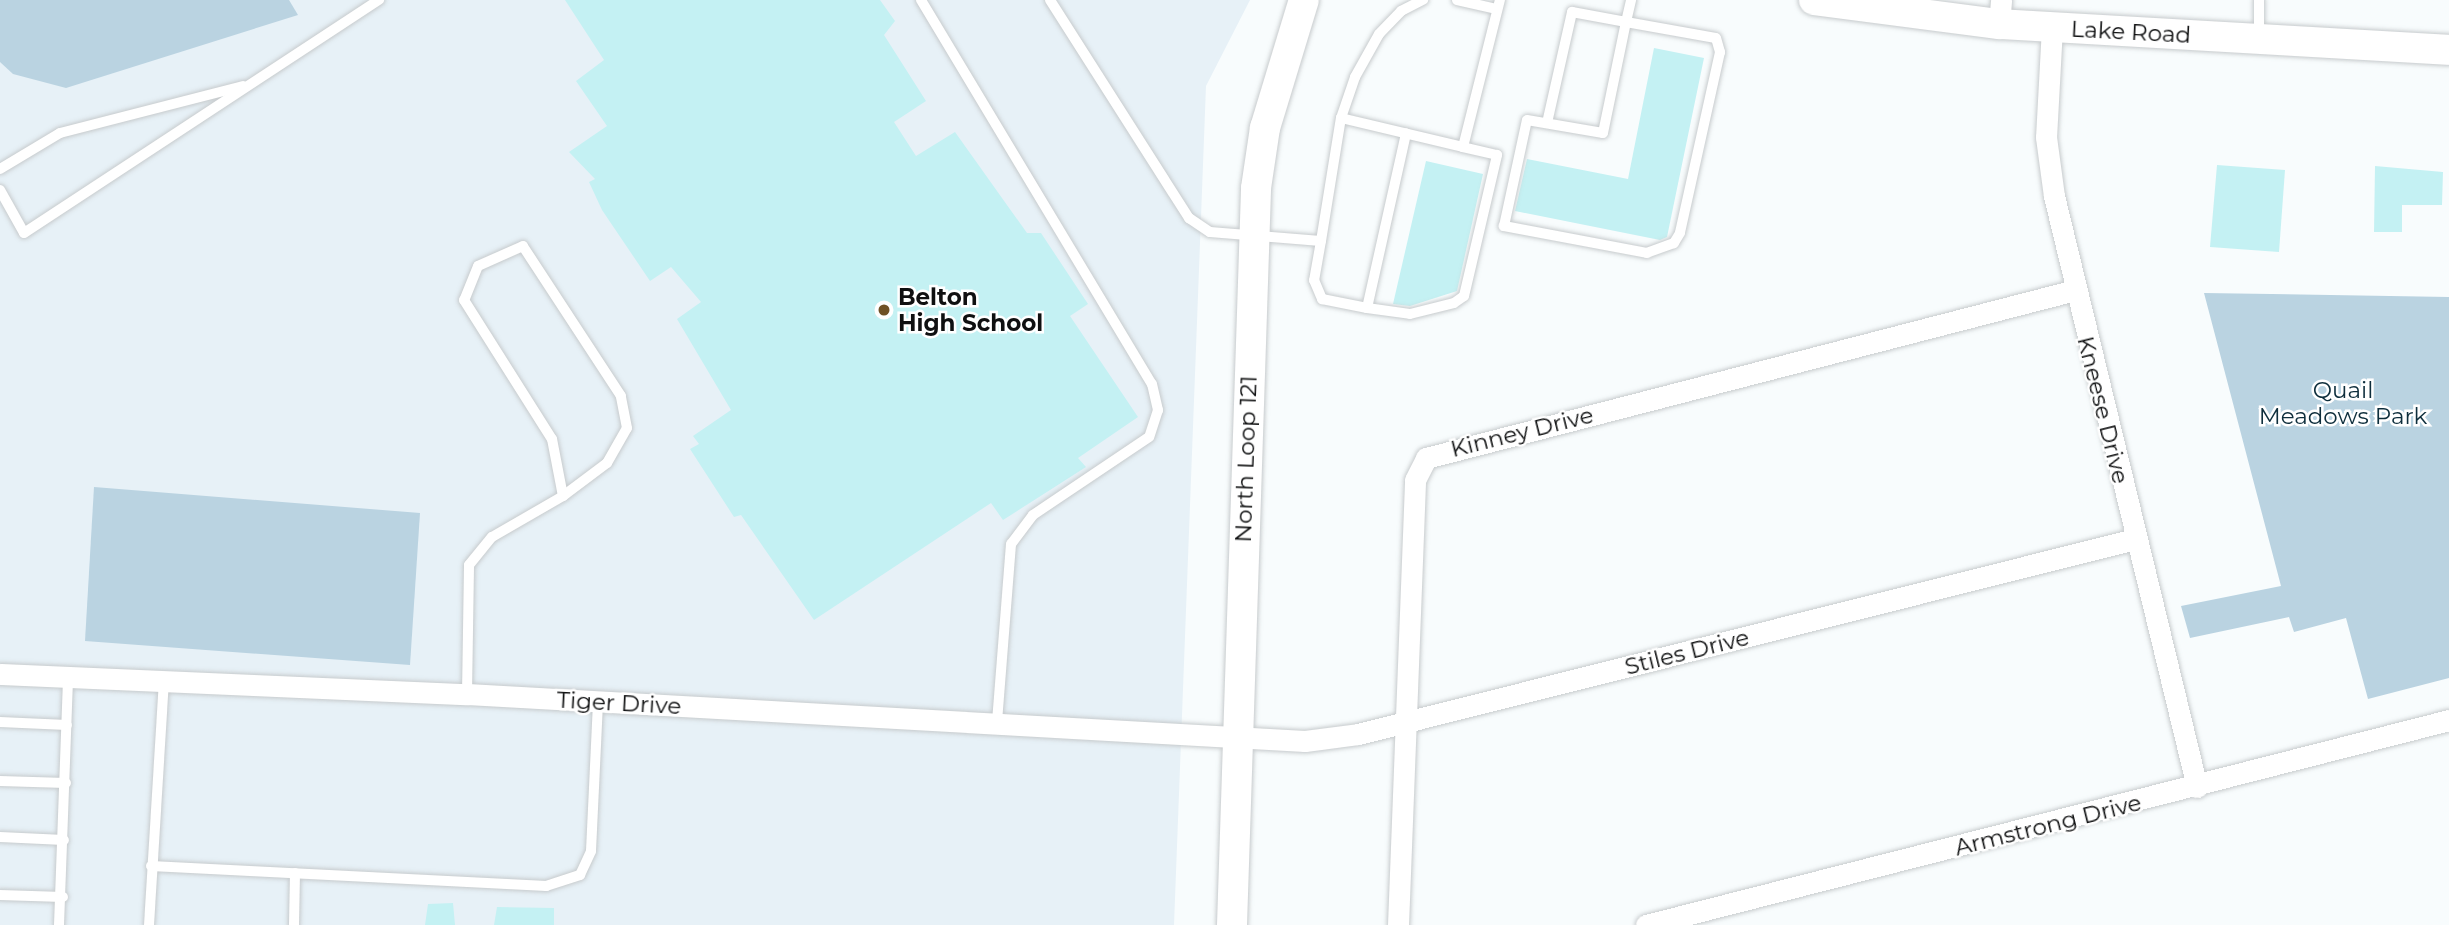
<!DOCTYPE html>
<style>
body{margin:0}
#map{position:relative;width:2449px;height:925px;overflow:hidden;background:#f8fcfd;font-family:Montserrat,sans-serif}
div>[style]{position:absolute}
.built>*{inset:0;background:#e7f1f7}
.green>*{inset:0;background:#bad3e1}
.building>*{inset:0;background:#c4f1f3}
.roads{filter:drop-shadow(0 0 2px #c7cbcd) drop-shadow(0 0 2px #c7cbcd)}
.lane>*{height:10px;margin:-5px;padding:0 5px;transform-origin:5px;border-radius:5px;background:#fff}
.street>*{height:21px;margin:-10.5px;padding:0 10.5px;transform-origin:10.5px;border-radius:10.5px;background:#fff}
.secondary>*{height:30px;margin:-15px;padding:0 15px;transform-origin:15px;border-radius:15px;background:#fff}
.dots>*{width:19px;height:19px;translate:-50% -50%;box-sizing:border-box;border:4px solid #fff;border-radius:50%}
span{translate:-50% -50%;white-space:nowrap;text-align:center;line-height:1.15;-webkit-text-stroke:5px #fff;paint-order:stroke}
.street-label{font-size:23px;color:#0f1011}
.poi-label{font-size:23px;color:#0f1011;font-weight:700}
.left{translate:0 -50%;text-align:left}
.park-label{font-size:23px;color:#0e2e3c}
</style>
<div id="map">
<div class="built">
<div style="clip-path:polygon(0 0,1250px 0,1206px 86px,1174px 925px,0 925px)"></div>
</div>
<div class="green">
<div style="clip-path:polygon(0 0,289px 0,298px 15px,66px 88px,13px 74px,0 62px)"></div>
<div style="clip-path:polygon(2204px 293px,2449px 297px,2449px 678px,2368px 699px,2346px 618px,2294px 632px,2289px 617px,2190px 638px,2181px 606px,2281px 586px)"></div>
<div style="clip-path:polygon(94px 487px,420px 513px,410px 665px,85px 641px)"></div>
</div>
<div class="building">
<div style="clip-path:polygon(565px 0,880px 0,895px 21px,884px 35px,926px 101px,894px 122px,916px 156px,955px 132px,1027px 233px,1041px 233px,1088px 304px,1070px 316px,1138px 417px,1078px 458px,1086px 467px,1003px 520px,991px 503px,814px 620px,741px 515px,734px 517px,690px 449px,699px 444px,693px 436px,731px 410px,677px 319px,701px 302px,671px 267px,650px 281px,602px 210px,589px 182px,595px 179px,569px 152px,607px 126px,576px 81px,604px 60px)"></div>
<div style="clip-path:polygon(1654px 48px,1704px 58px,1667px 237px,1660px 240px,1515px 211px,1527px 159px,1628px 179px)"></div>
<div style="clip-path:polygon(1426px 161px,1483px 174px,1457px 291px,1410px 306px,1393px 304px)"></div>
<div style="clip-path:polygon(2217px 165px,2285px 170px,2279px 252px,2210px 247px)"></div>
<div style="clip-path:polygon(2375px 166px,2443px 172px,2442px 205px,2402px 205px,2402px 232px,2374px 232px)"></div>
<div style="clip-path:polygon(453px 903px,455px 925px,425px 925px,428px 904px)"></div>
<div style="clip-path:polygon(497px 907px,554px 908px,554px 925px,494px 925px)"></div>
</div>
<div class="roads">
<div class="lane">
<div style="left:921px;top:0;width:448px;rotate:59deg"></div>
<div style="left:1152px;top:384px;width:27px;rotate:77deg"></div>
<div style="left:1158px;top:410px;width:28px;rotate:108deg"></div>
<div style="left:1149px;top:437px;width:140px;rotate:146.1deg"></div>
<div style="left:1033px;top:515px;width:36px;rotate:127deg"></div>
<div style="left:1011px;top:544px;width:180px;rotate:94.5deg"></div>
<div style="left:1050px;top:0;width:259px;rotate:57.5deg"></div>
<div style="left:1189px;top:218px;width:25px;rotate:34deg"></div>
<div style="left:1210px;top:232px;width:111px;rotate:4.6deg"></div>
<div style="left:1321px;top:241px;width:125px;rotate:-80.8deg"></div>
<div style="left:1341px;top:118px;width:125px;rotate:13.4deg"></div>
<div style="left:1463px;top:147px;width:152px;rotate:-75.9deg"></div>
<div style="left:1457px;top:0;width:41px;rotate:12.7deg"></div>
<div style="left:2259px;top:37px;width:37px;rotate:-90deg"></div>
<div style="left:1341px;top:118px;width:43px;rotate:-71.1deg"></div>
<div style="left:1355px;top:77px;width:49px;rotate:-60.8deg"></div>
<div style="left:1379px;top:34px;width:32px;rotate:-46deg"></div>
<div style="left:1401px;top:11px;width:25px;rotate:-27deg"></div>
<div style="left:1547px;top:123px;width:114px;rotate:-77.3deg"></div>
<div style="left:1572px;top:12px;width:55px;rotate:10.5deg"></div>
<div style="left:1626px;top:22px;width:91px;rotate:10.1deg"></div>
<div style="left:1716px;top:38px;width:15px;rotate:74deg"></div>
<div style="left:1720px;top:52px;width:185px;rotate:102.5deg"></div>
<div style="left:1680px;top:233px;width:12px;rotate:121deg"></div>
<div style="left:1674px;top:243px;width:29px;rotate:160deg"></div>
<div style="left:1647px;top:253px;width:146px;rotate:-169.3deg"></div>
<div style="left:1504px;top:226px;width:108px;rotate:-77.8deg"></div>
<div style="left:1527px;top:120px;width:77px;rotate:9.7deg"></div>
<div style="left:1603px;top:133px;width:113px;rotate:-78.3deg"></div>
<div style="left:1626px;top:22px;width:23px;rotate:-77deg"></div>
<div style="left:0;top:169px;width:70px;rotate:-31deg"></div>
<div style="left:60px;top:133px;width:189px;rotate:-14.4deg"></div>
<div style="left:0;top:190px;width:49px;rotate:60.8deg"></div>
<div style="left:24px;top:233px;width:425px;rotate:-33.3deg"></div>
<div style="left:1321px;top:241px;width:40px;rotate:100deg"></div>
<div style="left:1314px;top:280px;width:21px;rotate:67deg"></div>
<div style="left:1322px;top:299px;width:46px;rotate:11.3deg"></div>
<div style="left:1367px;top:308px;width:179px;rotate:-77.4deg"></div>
<div style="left:1367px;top:308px;width:43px;rotate:7.9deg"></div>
<div style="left:1410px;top:314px;width:45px;rotate:-14deg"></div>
<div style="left:1454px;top:303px;width:12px;rotate:-35deg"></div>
<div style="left:1464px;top:296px;width:145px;rotate:-76.8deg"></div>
<div style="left:1497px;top:155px;width:35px;rotate:-167deg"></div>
<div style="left:467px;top:694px;width:129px;rotate:-89.1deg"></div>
<div style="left:469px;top:565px;width:36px;rotate:-51deg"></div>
<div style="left:492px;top:537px;width:82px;rotate:-30deg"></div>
<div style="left:563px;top:496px;width:55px;rotate:-36.9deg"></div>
<div style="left:607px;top:463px;width:40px;rotate:-60.3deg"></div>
<div style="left:627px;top:428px;width:33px;rotate:-101deg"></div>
<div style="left:621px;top:396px;width:179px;rotate:-123.2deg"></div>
<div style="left:523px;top:246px;width:49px;rotate:156deg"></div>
<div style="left:478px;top:266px;width:37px;rotate:112deg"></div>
<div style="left:464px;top:300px;width:165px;rotate:57.7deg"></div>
<div style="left:552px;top:439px;width:58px;rotate:79.1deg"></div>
<div style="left:0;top:722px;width:67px;rotate:2.6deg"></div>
<div style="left:0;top:781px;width:66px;rotate:1.7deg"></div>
<div style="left:0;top:837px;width:64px;rotate:2.7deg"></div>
<div style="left:151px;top:866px;width:396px;rotate:2.9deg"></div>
<div style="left:546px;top:886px;width:36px;rotate:-18deg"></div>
<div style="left:580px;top:875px;width:26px;rotate:-65deg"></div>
<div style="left:591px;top:851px;width:150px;rotate:-87.3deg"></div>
<div style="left:0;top:895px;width:63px;rotate:1.8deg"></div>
<div style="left:59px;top:925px;width:248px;rotate:-87.9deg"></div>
<div style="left:149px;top:925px;width:244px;rotate:-86.5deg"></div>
<div style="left:294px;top:925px;width:52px;rotate:-88.9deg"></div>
</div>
<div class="street">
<div style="left:1999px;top:24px;width:24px;rotate:-85deg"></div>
<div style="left:2052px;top:27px;width:110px;rotate:93.1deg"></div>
<div style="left:2046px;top:137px;width:60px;rotate:82.3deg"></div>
<div style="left:2054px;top:196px;width:608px;rotate:76.4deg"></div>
<div style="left:0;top:674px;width:467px;rotate:2.5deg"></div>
<div style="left:467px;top:694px;width:839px;rotate:3.21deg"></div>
<div style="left:1305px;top:741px;width:53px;rotate:-7.5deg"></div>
<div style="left:1358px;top:734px;width:801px;rotate:-14.09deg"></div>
<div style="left:1398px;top:925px;width:445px;rotate:-87.8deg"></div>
<div style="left:1415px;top:480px;width:25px;rotate:-63deg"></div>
<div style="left:1426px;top:458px;width:670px;rotate:-14.51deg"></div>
<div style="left:1646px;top:925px;width:829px;rotate:-14.32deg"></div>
</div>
<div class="secondary">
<div style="left:1814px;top:0;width:187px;rotate:7.4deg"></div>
<div style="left:1999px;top:24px;width:451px;rotate:3.3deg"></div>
<div style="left:1232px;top:925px;width:737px;rotate:-88.13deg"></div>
<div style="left:1256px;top:188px;width:61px;rotate:-81.5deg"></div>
<div style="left:1265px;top:128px;width:134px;rotate:-73.1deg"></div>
</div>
</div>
<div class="dots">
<div style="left:884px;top:310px;background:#6f5125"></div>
</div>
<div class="street-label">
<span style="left:2131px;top:32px;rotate:3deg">Lake Road</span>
<span style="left:2103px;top:410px;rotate:76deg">Kneese Drive</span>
<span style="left:1522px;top:432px;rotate:-14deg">Kinney Drive</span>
<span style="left:1246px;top:459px;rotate:-88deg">North Loop 121</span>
<span style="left:1687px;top:652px;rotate:-14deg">Stiles Drive</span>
<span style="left:619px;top:703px;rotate:3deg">Tiger Drive</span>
<span style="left:2048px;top:825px;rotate:-14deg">Armstrong Drive</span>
</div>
<div class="poi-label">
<span class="left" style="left:898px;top:310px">Belton<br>High School</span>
</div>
<div class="park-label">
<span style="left:2343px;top:403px">Quail<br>Meadows Park</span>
</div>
</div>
